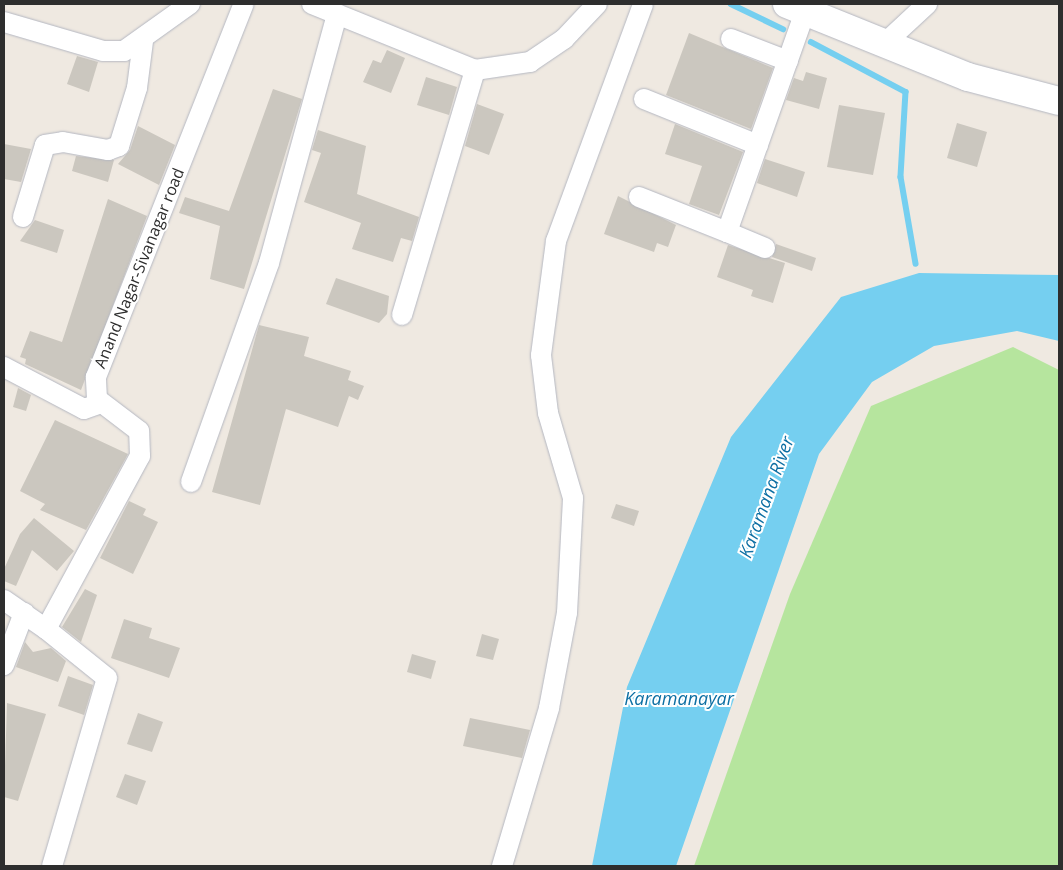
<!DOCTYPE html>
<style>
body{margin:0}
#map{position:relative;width:1063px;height:870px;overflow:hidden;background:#efe9e1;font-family:"Open Sans",sans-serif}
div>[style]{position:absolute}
.green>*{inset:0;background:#b6e59e}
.water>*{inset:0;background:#75cff0}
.stream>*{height:5.5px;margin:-2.75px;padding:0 2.75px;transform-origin:2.75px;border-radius:2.75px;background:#75cff0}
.building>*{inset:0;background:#cbc7bf}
.roads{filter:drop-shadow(0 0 1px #b4b7c1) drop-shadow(0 0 1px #b4b7c1)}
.street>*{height:20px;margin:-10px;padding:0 10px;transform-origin:10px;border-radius:10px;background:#fff}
.secondary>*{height:28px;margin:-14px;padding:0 14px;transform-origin:14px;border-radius:14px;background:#fff}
span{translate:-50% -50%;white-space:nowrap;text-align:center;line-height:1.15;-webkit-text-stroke:4px #fff;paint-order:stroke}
.street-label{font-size:16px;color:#2e2e2e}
.water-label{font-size:18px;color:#0d6fa3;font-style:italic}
.frame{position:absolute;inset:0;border:5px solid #2e2e2e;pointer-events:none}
</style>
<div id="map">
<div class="green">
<div style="clip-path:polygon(1013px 347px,1059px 370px,1059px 866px,694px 866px,790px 594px,871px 406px)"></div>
</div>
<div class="water">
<div style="clip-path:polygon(919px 273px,1059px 275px,1059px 341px,1017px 331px,934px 346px,872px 382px,819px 454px,676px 866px,592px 866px,627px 687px,731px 437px,841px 297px)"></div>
</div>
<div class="stream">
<div style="left:731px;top:4px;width:58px;rotate:25.7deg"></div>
<div style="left:811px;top:42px;width:107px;rotate:27.8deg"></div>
<div style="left:906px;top:92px;width:85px;rotate:93.4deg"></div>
<div style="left:901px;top:177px;width:88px;rotate:80.2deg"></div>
</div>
<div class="building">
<div style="clip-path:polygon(689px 33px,773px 68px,751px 129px,666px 95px)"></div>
<div style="clip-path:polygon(387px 50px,405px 58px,391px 93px,363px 82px,373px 60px,381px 63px)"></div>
<div style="clip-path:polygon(77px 56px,98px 62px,89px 92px,67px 84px)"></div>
<div style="clip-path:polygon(806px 72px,827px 78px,819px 109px,786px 100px,794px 78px,803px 81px)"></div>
<div style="clip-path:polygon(426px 77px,457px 87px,449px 115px,417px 105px)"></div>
<div style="clip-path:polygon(273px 89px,302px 99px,244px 289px,210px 279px,220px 226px,179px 213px,185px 197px,229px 211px)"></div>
<div style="clip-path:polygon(477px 104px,504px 114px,489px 155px,465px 146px)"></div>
<div style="clip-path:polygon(839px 105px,885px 113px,873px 175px,827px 167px)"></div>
<div style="clip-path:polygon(957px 123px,987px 132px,977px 167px,947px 158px)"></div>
<div style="clip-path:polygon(675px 124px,743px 152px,719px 215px,689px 204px,702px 166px,665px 154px)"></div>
<div style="clip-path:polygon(138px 126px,175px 145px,159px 185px,118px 164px,130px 150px)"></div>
<div style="clip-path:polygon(318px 130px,366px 146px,357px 194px,419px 217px,412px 241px,401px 238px,393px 262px,352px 249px,361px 223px,304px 202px,321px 153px,312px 150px)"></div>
<div style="clip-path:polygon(4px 144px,31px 149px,21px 182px,4px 179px)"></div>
<div style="clip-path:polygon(76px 156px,114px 160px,108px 182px,72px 171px)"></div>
<div style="clip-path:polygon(765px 159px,805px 172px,797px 197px,757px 183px)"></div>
<div style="clip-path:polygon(618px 196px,676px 225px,668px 247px,657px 243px,654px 252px,604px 234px)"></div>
<div style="clip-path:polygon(108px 199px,147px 216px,81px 390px,25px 364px,26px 359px,20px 357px,30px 331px,62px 342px)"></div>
<div style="clip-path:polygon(35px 220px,64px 230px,57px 253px,20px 241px)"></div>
<div style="clip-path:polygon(776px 244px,816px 258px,812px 271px,772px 257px)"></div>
<div style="clip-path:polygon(728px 245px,785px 263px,773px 303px,751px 296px,753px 290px,717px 277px)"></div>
<div style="clip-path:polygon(336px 278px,389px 296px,387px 314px,379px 323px,326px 304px)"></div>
<div style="clip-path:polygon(259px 325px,309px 337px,304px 356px,351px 371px,348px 380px,364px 386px,358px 400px,349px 396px,338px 427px,286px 409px,260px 505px,212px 492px)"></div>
<div style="clip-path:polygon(18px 388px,31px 395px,26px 411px,13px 407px)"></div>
<div style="clip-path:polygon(55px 420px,128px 454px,86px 530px,40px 510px,45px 504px,20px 491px)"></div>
<div style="clip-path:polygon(129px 501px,146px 509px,143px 515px,158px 522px,133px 574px,100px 558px)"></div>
<div style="clip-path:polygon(616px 504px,639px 511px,634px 526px,611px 518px)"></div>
<div style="clip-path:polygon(34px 518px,74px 551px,57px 571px,32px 550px,16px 586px,4px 581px,4px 569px,20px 534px)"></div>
<div style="clip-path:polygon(85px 589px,97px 595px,81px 642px,62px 627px)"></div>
<div style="clip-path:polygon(124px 619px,152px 628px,149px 638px,180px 648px,169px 678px,111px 658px)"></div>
<div style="clip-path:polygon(482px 634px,499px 639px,493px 660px,476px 656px)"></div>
<div style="clip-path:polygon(25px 642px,33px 652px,51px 648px,66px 661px,58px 682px,16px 667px)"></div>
<div style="clip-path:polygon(412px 654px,436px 661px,431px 679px,407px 672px)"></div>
<div style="clip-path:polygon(68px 676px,93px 685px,84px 715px,58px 706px)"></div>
<div style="clip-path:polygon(7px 703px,46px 714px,18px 801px,4px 797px)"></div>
<div style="clip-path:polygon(138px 713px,163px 722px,152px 752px,127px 744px)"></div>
<div style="clip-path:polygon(470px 718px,530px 730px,522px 758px,463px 746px)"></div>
<div style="clip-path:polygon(125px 774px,146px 781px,137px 805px,116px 797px)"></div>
</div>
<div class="roads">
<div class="street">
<div style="left:312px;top:4px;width:176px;rotate:22deg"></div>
<div style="left:475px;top:70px;width:56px;rotate:-8.3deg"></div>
<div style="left:530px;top:62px;width:41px;rotate:-34.1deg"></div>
<div style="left:564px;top:39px;width:48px;rotate:-46.7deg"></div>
<div style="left:4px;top:22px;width:103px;rotate:16.3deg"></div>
<div style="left:103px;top:51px;width:21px"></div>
<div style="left:124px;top:51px;width:81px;rotate:-35.5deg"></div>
<div style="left:731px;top:39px;width:61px;rotate:21.1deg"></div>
<div style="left:884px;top:44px;width:59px;rotate:-42.9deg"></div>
<div style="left:644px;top:99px;width:123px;rotate:22deg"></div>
<div style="left:639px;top:197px;width:95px;rotate:21.7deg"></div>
<div style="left:23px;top:217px;width:75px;rotate:-73deg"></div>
<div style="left:45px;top:145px;width:18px;rotate:-9deg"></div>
<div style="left:63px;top:142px;width:46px;rotate:10.1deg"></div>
<div style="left:108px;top:150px;width:12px;rotate:-20deg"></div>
<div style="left:119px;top:146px;width:61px;rotate:-72.8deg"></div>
<div style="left:137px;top:88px;width:47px;rotate:-82.7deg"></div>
<div style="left:765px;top:248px;width:41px;rotate:-157.2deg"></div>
<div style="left:727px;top:232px;width:233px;rotate:-70.5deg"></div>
<div style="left:402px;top:315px;width:256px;rotate:-73.4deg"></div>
<div style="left:4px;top:367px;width:90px;rotate:27.7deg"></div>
<div style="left:84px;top:409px;width:18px;rotate:-19deg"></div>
<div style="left:191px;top:482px;width:232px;rotate:-70.4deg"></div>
<div style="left:269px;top:263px;width:258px;rotate:-74.7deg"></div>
<div style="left:4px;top:600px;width:51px;rotate:34.6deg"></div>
<div style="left:46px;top:629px;width:197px;rotate:-61.5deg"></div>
<div style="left:140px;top:456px;width:25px;rotate:-92deg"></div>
<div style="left:139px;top:431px;width:53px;rotate:-142.7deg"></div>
<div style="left:97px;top:399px;width:22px;rotate:-93deg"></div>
<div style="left:96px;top:377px;width:401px;rotate:-68.4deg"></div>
<div style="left:46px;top:629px;width:78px;rotate:38.8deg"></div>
<div style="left:107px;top:678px;width:196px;rotate:106.3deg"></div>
<div style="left:4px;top:665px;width:56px;rotate:-69deg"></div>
<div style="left:502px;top:866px;width:165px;rotate:-73.4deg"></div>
<div style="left:549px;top:708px;width:97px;rotate:-79.3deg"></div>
<div style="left:567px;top:613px;width:115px;rotate:-87deg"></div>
<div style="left:573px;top:498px;width:89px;rotate:-106.4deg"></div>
<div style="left:548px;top:413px;width:58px;rotate:-96.9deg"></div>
<div style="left:541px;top:355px;width:115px;rotate:-82.5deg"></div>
<div style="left:556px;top:241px;width:252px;rotate:-69.8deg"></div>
</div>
<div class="secondary">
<div style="left:787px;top:4px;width:195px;rotate:22deg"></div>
<div style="left:968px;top:77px;width:94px;rotate:14.8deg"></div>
</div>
</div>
<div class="street-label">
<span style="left:139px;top:268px;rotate:-68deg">Anand Nagar-Sivanagar road</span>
</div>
<div class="water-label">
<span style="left:766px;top:497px;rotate:-70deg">Karamana River</span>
<span style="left:679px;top:698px">Karamanayar</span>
</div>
<div class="frame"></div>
</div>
